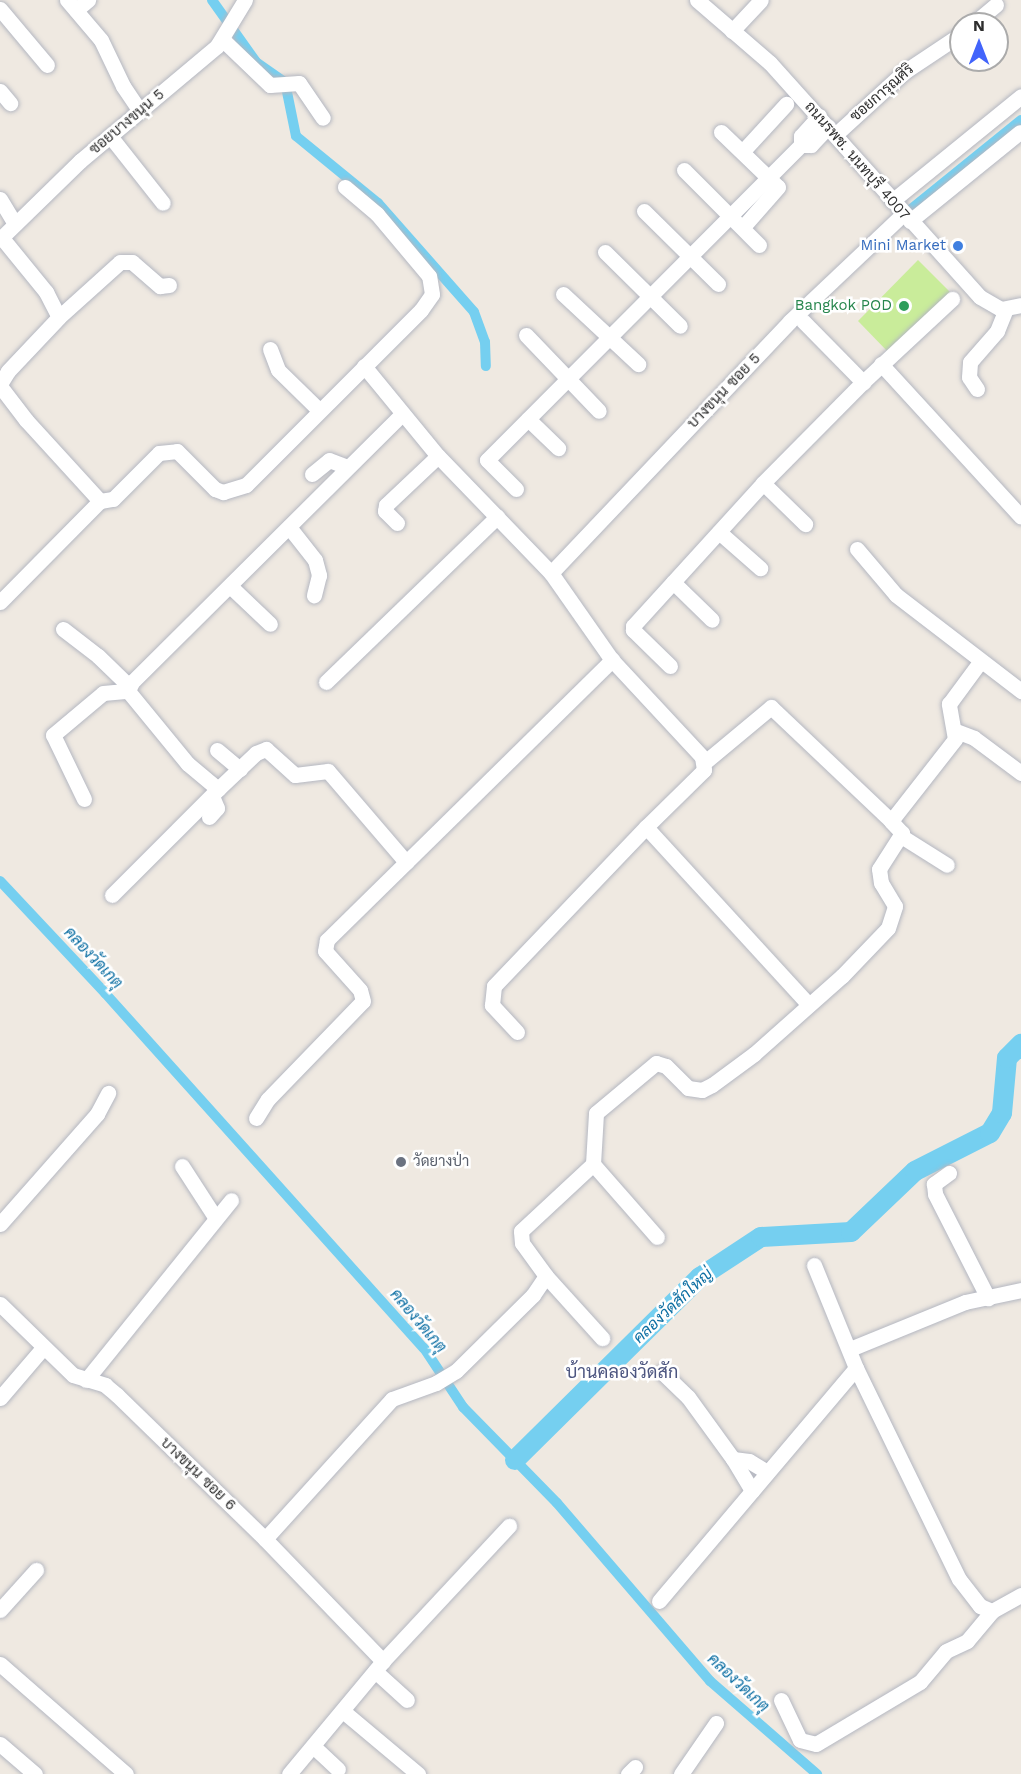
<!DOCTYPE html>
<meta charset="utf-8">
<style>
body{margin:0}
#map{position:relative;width:1021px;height:1774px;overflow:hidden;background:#efe9e1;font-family:"Work Sans",Sarabun,sans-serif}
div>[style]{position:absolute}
.pitch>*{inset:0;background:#c9ec9a}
.canal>*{height:10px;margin:-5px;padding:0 5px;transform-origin:5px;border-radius:5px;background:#75cff0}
.river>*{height:20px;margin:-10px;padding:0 10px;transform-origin:10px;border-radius:10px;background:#75cff0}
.roads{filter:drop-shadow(0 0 2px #b4b7c1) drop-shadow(0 0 2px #b4b7c1)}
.minor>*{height:15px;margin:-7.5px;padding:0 7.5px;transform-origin:7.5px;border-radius:7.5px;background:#fff}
.dots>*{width:16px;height:16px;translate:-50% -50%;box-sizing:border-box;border:3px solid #fff;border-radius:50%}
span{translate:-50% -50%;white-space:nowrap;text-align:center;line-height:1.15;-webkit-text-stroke:5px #fff;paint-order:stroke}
.street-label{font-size:15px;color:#2e2e2e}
.shop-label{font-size:15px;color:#366cbe}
.right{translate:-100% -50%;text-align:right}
.leisure-label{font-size:15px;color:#27864d}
.worship-label{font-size:15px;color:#5b616d}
.left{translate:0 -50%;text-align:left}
.water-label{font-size:16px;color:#0d6fa3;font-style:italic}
.quarter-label{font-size:18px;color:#4d5680}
.north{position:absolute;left:949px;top:12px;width:60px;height:60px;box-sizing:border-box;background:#fff;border:2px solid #ababab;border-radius:50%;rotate:0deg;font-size:16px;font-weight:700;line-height:24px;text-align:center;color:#2e2e2e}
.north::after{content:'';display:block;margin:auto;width:21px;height:27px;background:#4264fb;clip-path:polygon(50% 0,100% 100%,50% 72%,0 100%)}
</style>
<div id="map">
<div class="pitch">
<div style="clip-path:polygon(918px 260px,950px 292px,889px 353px,858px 321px)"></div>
</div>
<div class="canal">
<div style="left:212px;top:0;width:76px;rotate:54.6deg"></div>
<div style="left:256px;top:62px;width:35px;rotate:35deg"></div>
<div style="left:285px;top:82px;width:55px;rotate:78.5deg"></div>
<div style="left:296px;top:136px;width:106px;rotate:39.3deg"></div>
<div style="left:378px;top:203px;width:145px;rotate:48.6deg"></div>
<div style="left:474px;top:312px;width:32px;rotate:70deg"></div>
<div style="left:485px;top:342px;width:24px;rotate:88deg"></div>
<div style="left:910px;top:210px;width:143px;rotate:-39deg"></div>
<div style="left:0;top:881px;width:154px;rotate:46.8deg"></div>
<div style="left:105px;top:993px;width:477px;rotate:48.1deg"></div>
<div style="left:424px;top:1348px;width:71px;rotate:56.5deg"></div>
<div style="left:463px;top:1407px;width:134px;rotate:45.6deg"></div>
<div style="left:557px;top:1503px;width:235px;rotate:49.3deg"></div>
<div style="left:710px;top:1681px;width:142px;rotate:41deg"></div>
</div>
<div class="river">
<div style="left:515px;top:1460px;width:260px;rotate:-44.7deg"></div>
<div style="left:700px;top:1277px;width:73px;rotate:-33.3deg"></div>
<div style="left:761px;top:1237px;width:90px;rotate:-3.2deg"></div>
<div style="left:851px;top:1232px;width:88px;rotate:-43.6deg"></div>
<div style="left:915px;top:1171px;width:84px;rotate:-26.9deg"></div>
<div style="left:990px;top:1133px;width:23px;rotate:-59deg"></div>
<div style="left:1002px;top:1113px;width:55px;rotate:-84.8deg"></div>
<div style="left:1007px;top:1058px;width:20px;rotate:-45deg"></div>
</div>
<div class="roads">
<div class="minor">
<div style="left:67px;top:0;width:52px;rotate:49.6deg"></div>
<div style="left:101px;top:40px;width:51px;rotate:64.4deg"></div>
<div style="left:123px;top:86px;width:30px;rotate:56deg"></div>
<div style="left:697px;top:0;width:96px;rotate:40.8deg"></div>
<div style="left:770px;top:63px;width:314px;rotate:48.1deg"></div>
<div style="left:980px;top:297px;width:24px;rotate:30deg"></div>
<div style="left:1001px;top:309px;width:20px;rotate:-11deg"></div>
<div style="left:0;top:9px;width:73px;rotate:50deg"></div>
<div style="left:76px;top:10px;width:16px;rotate:-40deg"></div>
<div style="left:973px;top:24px;width:30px;rotate:-40deg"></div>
<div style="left:732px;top:31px;width:42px;rotate:-46.9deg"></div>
<div style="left:223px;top:40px;width:65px;rotate:43.8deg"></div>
<div style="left:270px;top:85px;width:29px;rotate:-4deg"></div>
<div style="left:299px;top:83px;width:42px;rotate:55.6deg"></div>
<div style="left:0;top:91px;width:16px;rotate:50deg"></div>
<div style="left:721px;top:132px;width:79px;rotate:44deg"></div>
<div style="left:778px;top:187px;width:53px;rotate:131.2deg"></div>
<div style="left:835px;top:135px;width:93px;rotate:-42.4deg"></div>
<div style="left:904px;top:72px;width:69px;rotate:-33.7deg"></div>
<div style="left:110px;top:136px;width:85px;rotate:51.7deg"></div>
<div style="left:801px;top:145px;width:9px;rotate:-90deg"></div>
<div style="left:801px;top:136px;width:27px;rotate:-48deg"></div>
<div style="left:743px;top:151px;width:64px;rotate:-47.5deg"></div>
<div style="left:684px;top:170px;width:106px;rotate:45deg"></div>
<div style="left:0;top:199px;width:29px;rotate:59deg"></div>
<div style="left:892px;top:201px;width:166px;rotate:-39.1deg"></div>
<div style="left:644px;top:211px;width:104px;rotate:44.6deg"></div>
<div style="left:910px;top:221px;width:141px;rotate:-39deg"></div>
<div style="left:2px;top:238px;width:70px;rotate:50.8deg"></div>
<div style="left:46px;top:292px;width:28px;rotate:63deg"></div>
<div style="left:0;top:239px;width:112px;rotate:-44.3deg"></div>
<div style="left:80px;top:161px;width:179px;rotate:-40deg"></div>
<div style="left:217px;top:46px;width:54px;rotate:-58.7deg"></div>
<div style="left:605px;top:252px;width:105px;rotate:44.6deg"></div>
<div style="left:563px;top:294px;width:103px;rotate:43deg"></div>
<div style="left:803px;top:321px;width:86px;rotate:45.5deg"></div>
<div style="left:526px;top:335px;width:105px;rotate:46.2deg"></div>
<div style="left:270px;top:349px;width:22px;rotate:69deg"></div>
<div style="left:278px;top:370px;width:57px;rotate:44.3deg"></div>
<div style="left:881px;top:364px;width:207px;rotate:47.5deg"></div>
<div style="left:364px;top:366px;width:117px;rotate:50.6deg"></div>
<div style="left:438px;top:456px;width:163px;rotate:46deg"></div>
<div style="left:551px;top:573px;width:106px;rotate:55deg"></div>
<div style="left:612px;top:660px;width:132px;rotate:47.1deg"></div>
<div style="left:702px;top:757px;width:13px;rotate:81deg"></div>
<div style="left:704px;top:770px;width:81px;rotate:135.5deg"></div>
<div style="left:646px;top:827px;width:240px;rotate:47.5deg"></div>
<div style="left:0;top:384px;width:15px;rotate:-58deg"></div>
<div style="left:8px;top:371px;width:74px;rotate:-46.6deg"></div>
<div style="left:59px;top:317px;width:82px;rotate:-42deg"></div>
<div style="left:120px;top:262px;width:12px"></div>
<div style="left:132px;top:262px;width:37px;rotate:41deg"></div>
<div style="left:160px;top:286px;width:9px;rotate:-6deg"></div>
<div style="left:0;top:386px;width:43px;rotate:52.6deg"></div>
<div style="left:26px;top:420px;width:110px;rotate:47.6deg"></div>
<div style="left:977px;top:389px;width:14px;rotate:-124deg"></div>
<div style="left:969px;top:377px;width:15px;rotate:-86deg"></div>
<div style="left:970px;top:362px;width:41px;rotate:-48.9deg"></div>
<div style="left:997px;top:331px;width:24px;rotate:-68deg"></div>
<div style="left:402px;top:414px;width:380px;rotate:135.2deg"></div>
<div style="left:132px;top:682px;width:10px;rotate:114deg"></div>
<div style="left:128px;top:691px;width:94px;rotate:50.6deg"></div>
<div style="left:188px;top:764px;width:39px;rotate:40deg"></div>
<div style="left:218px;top:789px;width:52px;rotate:-43.5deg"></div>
<div style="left:256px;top:753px;width:11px;rotate:-22deg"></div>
<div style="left:266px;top:749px;width:39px;rotate:42deg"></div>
<div style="left:295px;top:775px;width:33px;rotate:-7deg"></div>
<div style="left:328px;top:771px;width:120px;rotate:49.4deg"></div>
<div style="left:528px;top:419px;width:42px;rotate:44deg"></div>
<div style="left:312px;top:474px;width:22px;rotate:-39deg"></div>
<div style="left:329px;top:460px;width:19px;rotate:21deg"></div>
<div style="left:763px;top:483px;width:59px;rotate:44.3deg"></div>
<div style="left:516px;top:489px;width:41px;rotate:-135deg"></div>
<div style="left:487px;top:460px;width:445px;rotate:-45.1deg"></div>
<div style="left:801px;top:145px;width:10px"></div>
<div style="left:811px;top:145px;width:25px;rotate:-47deg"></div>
<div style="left:397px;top:523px;width:17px;rotate:-135deg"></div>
<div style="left:385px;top:511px;width:6px;rotate:-81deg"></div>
<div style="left:386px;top:505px;width:71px;rotate:-43.3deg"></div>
<div style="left:289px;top:527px;width:42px;rotate:51.8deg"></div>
<div style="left:315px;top:560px;width:16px;rotate:75deg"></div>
<div style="left:319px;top:575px;width:21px;rotate:104deg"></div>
<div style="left:719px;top:532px;width:55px;rotate:41.3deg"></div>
<div style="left:857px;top:549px;width:60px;rotate:49.7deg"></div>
<div style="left:896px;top:595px;width:158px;rotate:37.5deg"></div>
<div style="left:551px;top:573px;width:347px;rotate:-46.5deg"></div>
<div style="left:790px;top:321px;width:156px;rotate:-43.4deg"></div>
<div style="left:673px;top:582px;width:54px;rotate:44.3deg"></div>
<div style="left:230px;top:586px;width:55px;rotate:43.5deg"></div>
<div style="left:0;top:602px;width:142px;rotate:-45.3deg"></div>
<div style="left:100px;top:501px;width:13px;rotate:-9deg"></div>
<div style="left:113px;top:499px;width:65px;rotate:-45deg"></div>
<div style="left:159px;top:453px;width:18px;rotate:-6deg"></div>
<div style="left:177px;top:451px;width:54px;rotate:45deg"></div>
<div style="left:215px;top:489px;width:9px;rotate:21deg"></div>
<div style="left:223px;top:492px;width:24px;rotate:-17deg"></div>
<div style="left:246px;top:485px;width:247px;rotate:-45deg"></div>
<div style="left:421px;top:310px;width:19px;rotate:-55deg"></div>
<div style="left:432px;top:294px;width:18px;rotate:-99deg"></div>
<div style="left:429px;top:276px;width:81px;rotate:-130deg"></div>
<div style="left:377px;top:214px;width:42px;rotate:-139.8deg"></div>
<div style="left:63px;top:629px;width:44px;rotate:37.6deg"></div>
<div style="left:98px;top:656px;width:43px;rotate:44.1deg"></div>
<div style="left:670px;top:666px;width:52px;rotate:-135.8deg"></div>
<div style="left:633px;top:630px;width:4px;rotate:-90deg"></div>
<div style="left:633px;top:626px;width:193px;rotate:-47.7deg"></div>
<div style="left:763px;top:483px;width:142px;rotate:-45.3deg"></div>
<div style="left:863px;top:382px;width:122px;rotate:-43deg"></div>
<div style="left:326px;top:682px;width:238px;rotate:-44deg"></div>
<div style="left:956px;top:731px;width:19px;rotate:21deg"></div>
<div style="left:974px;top:738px;width:59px;rotate:36.7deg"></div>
<div style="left:217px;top:750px;width:30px;rotate:40deg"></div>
<div style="left:705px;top:762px;width:86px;rotate:-39.8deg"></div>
<div style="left:771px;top:707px;width:166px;rotate:43.5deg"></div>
<div style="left:84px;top:799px;width:71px;rotate:-115.8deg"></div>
<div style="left:53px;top:735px;width:65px;rotate:-40deg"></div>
<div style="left:103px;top:693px;width:25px;rotate:-5deg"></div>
<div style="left:209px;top:817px;width:12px;rotate:-48deg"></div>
<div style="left:217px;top:808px;width:13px;rotate:-113deg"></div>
<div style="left:901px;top:836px;width:54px;rotate:32.2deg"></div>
<div style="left:112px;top:895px;width:150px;rotate:-45deg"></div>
<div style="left:517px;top:1032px;width:37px;rotate:-133deg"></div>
<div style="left:492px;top:1005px;width:19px;rotate:-84deg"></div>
<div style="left:494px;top:986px;width:220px;rotate:-46.3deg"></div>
<div style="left:256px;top:1118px;width:22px;rotate:-58deg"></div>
<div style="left:268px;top:1099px;width:136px;rotate:-45.9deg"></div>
<div style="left:363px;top:1001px;width:11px;rotate:-105deg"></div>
<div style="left:360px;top:990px;width:52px;rotate:-131.9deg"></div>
<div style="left:325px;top:951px;width:11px;rotate:-80deg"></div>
<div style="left:327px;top:940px;width:400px;rotate:-44.5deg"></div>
<div style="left:593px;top:1164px;width:97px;rotate:48.8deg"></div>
<div style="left:182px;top:1166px;width:61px;rotate:57.1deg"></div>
<div style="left:949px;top:1173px;width:19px;rotate:144deg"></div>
<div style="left:934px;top:1184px;width:10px;rotate:84deg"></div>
<div style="left:935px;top:1194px;width:117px;rotate:63deg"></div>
<div style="left:0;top:1224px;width:147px;rotate:-48.6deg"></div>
<div style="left:97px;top:1114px;width:24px;rotate:-62deg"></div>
<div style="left:814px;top:1265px;width:111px;rotate:67.8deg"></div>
<div style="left:856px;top:1368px;width:235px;rotate:64deg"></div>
<div style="left:959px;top:1579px;width:34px;rotate:52deg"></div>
<div style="left:980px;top:1606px;width:13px;rotate:23deg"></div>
<div style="left:992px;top:1611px;width:33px;rotate:-29deg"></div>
<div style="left:546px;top:1276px;width:84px;rotate:47.9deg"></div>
<div style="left:0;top:1304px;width:102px;rotate:44.2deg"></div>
<div style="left:73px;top:1375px;width:34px;rotate:17deg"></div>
<div style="left:105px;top:1385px;width:16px;rotate:40deg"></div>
<div style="left:117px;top:1395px;width:206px;rotate:44.2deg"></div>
<div style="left:265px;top:1539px;width:170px;rotate:46deg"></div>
<div style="left:850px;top:1349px;width:124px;rotate:-22.2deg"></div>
<div style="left:965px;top:1302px;width:57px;rotate:-12.1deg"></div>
<div style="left:662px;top:1372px;width:36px;rotate:44deg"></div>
<div style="left:688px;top:1397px;width:77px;rotate:54deg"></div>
<div style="left:733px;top:1459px;width:37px;rotate:59deg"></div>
<div style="left:86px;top:1380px;width:231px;rotate:-51.1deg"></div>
<div style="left:0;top:1398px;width:65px;rotate:-49.4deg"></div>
<div style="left:733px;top:1459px;width:16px;rotate:7deg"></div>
<div style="left:749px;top:1461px;width:21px;rotate:31deg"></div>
<div style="left:265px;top:1539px;width:189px;rotate:-47.8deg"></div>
<div style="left:392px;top:1399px;width:47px;rotate:-20deg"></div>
<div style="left:436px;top:1383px;width:23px;rotate:-31deg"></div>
<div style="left:456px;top:1371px;width:108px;rotate:-44.6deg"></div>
<div style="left:533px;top:1295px;width:23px;rotate:-56deg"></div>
<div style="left:546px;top:1276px;width:41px;rotate:-126deg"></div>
<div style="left:522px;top:1243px;width:12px;rotate:-95deg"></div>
<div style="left:521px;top:1231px;width:98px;rotate:-42.9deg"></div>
<div style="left:593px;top:1164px;width:51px;rotate:-86.6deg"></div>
<div style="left:596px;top:1113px;width:78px;rotate:-39.8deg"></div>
<div style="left:656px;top:1063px;width:10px;rotate:17deg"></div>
<div style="left:666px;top:1066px;width:31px;rotate:45deg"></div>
<div style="left:688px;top:1088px;width:14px;rotate:8deg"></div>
<div style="left:702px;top:1090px;width:11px;rotate:-27deg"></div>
<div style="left:712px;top:1085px;width:52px;rotate:-36.4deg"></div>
<div style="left:754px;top:1054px;width:118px;rotate:-41.6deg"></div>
<div style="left:842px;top:976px;width:66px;rotate:-46.2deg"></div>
<div style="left:888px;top:928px;width:23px;rotate:-72deg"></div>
<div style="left:895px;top:906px;width:27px;rotate:-121deg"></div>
<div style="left:881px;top:883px;width:14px;rotate:-98deg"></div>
<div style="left:879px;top:869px;width:43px;rotate:-57.4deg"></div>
<div style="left:902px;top:833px;width:16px;rotate:-133deg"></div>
<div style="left:891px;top:821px;width:104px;rotate:-52deg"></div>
<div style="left:955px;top:739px;width:36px;rotate:-100deg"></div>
<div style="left:949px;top:704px;width:52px;rotate:-53.6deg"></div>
<div style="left:659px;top:1601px;width:305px;rotate:-49.8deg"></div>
<div style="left:0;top:1610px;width:54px;rotate:-48deg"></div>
<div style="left:0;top:1664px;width:167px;rotate:41.1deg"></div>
<div style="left:375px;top:1671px;width:43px;rotate:42.2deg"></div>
<div style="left:781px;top:1700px;width:44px;rotate:64.6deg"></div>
<div style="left:800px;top:1740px;width:16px;rotate:14deg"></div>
<div style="left:816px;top:1744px;width:121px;rotate:-30.8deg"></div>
<div style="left:920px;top:1682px;width:40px;rotate:-50deg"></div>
<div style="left:946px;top:1651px;width:23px;rotate:-25deg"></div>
<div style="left:967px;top:1641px;width:39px;rotate:-50deg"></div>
<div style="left:344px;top:1712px;width:97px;rotate:40deg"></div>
<div style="left:0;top:1744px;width:46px;rotate:40.6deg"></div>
<div style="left:313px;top:1746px;width:34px;rotate:43deg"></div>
<div style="left:289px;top:1774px;width:147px;rotate:-50.2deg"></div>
<div style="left:383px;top:1661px;width:185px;rotate:-47deg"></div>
<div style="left:628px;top:1774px;width:10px;rotate:-45deg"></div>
<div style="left:681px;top:1774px;width:62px;rotate:-55.5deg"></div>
</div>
</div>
<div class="dots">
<div style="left:958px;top:246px;background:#3f7fe0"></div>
<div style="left:904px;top:306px;background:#2e9e5b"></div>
<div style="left:401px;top:1162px;background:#6b7280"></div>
</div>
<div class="street-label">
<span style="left:882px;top:93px;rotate:-41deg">ซอยการุณศิริ</span>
<span style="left:127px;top:122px;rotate:-40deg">ซอยบางขนุน 5</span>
<span style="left:857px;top:161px;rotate:49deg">ถนนรพช. นนทบุรี 4007</span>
<span style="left:724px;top:391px;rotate:-46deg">บางขนุน ซอย 5</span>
<span style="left:198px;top:1474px;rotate:44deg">บางขนุน ซอย 6</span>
</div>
<div class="shop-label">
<span class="right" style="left:946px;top:246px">Mini Market</span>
</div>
<div class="leisure-label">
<span class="right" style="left:892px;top:306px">Bangkok POD</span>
</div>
<div class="worship-label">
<span class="left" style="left:413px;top:1162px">วัดยางป่า</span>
</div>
<div class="water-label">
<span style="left:93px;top:958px;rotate:47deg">คลองวัดเกตุ</span>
<span style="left:673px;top:1306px;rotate:-43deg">คลองวัดสักใหญ่</span>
<span style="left:418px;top:1321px;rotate:50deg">คลองวัดเกตุ</span>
<span style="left:738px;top:1683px;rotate:43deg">คลองวัดเกตุ</span>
</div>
<div class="quarter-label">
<span style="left:622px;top:1372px">บ้านคลองวัดสัก</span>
</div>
<div class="north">N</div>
</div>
